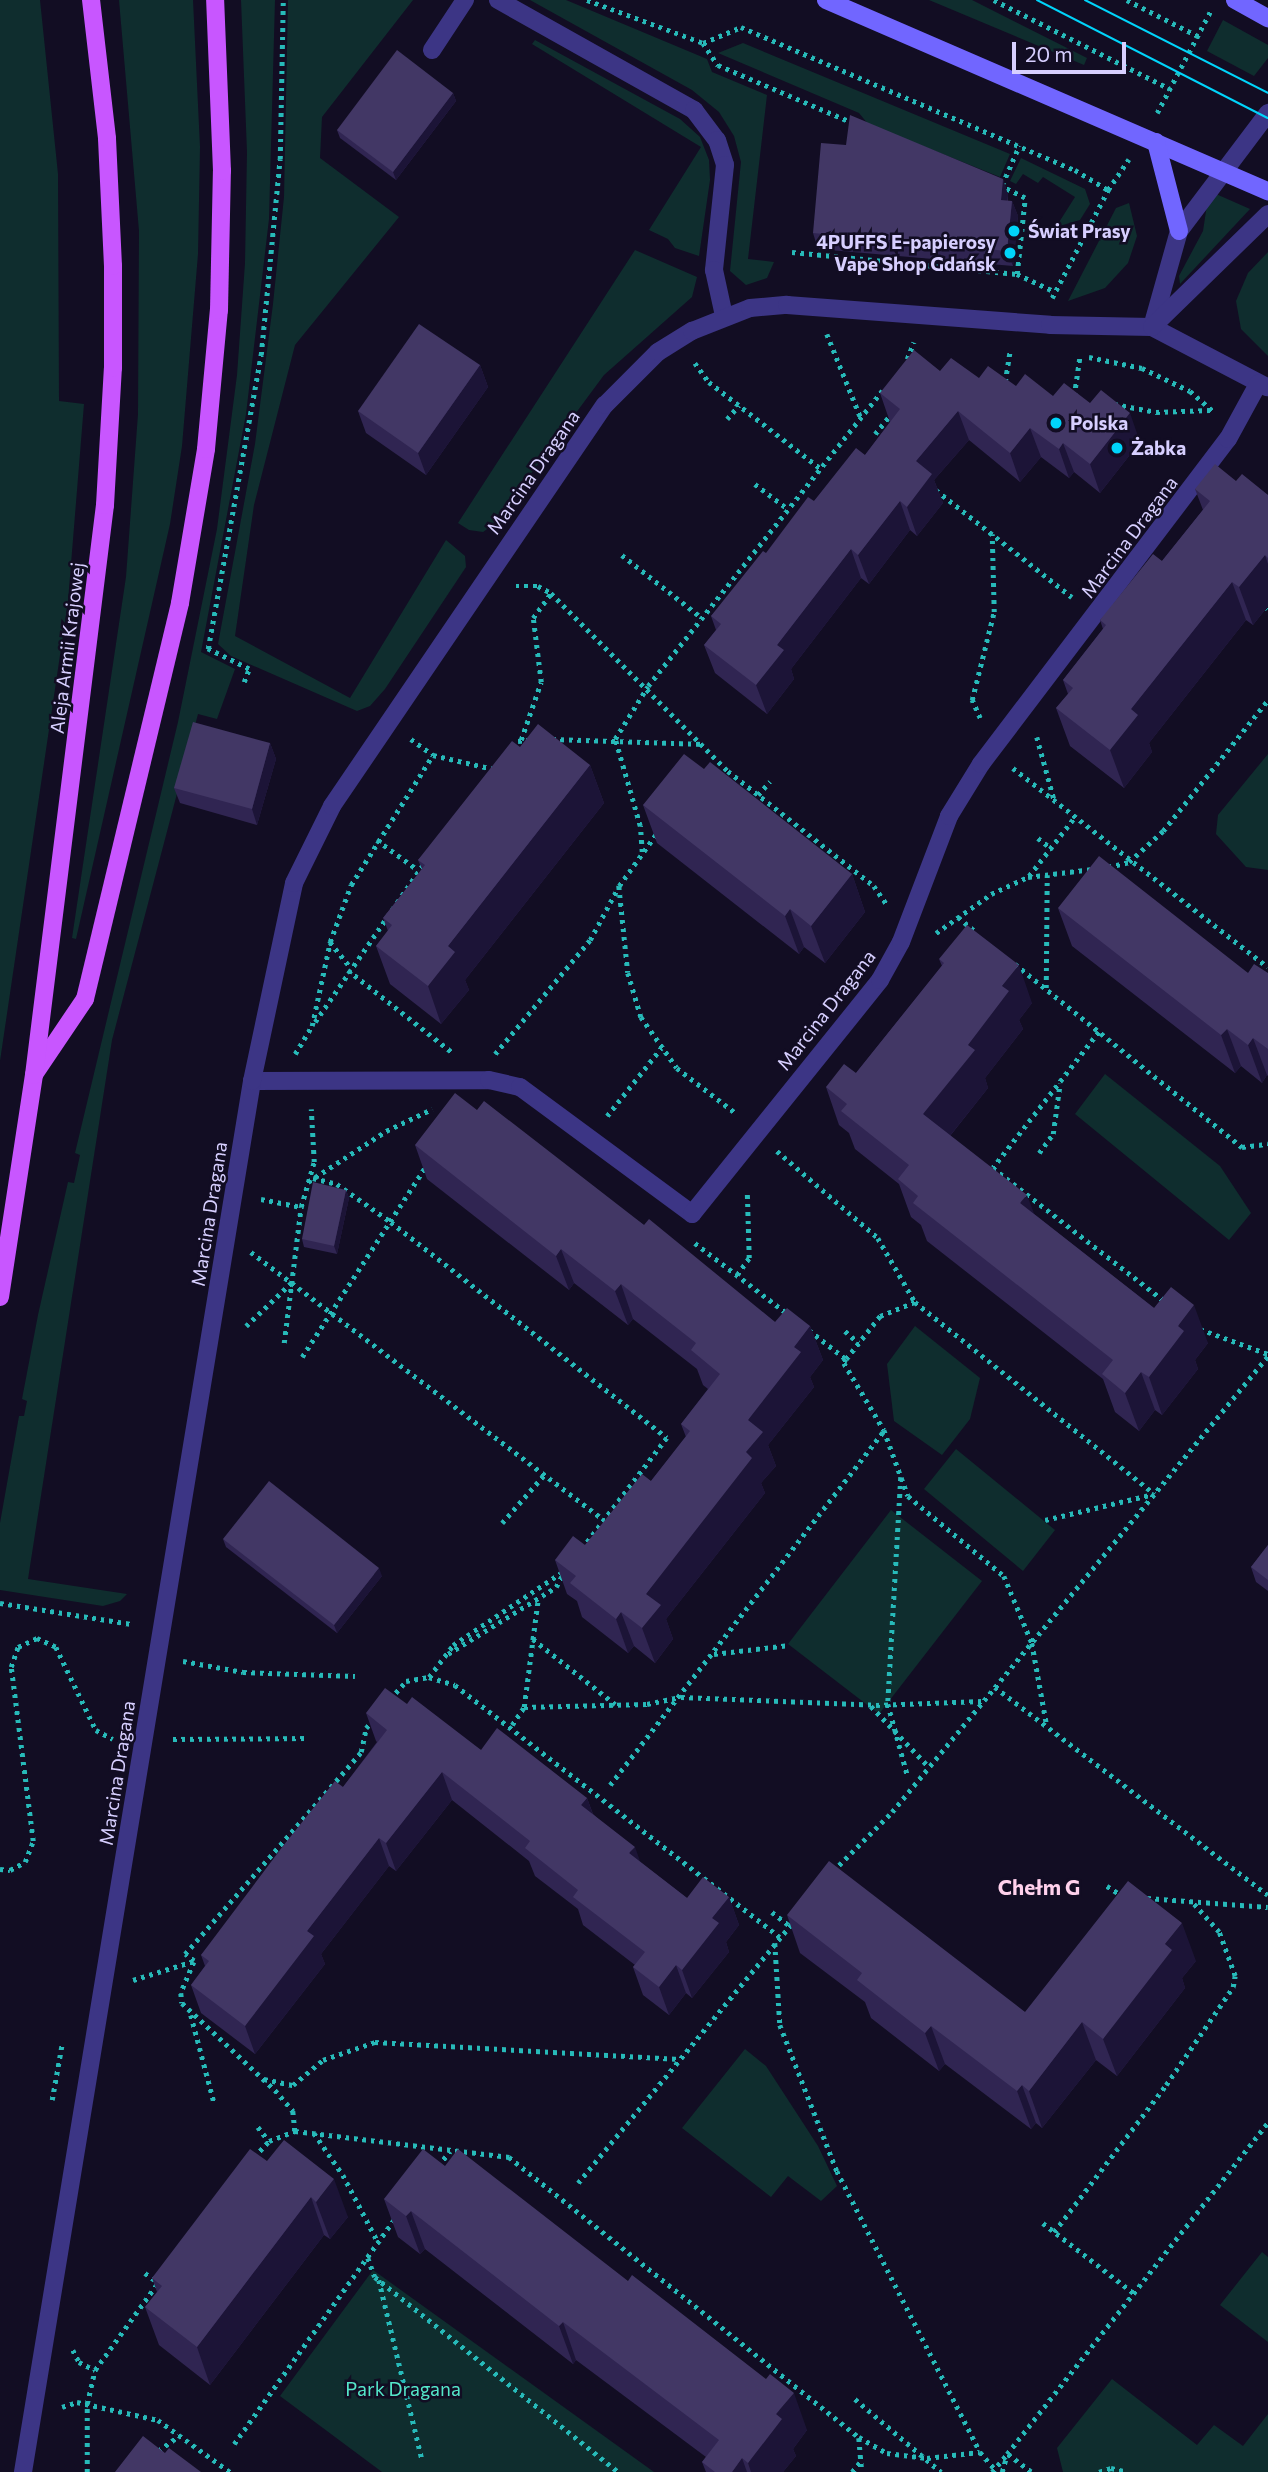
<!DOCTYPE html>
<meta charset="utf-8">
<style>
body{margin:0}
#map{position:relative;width:1268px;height:2472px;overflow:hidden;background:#120d23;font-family:Commissioner,sans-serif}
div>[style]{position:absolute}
.green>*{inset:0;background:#0f2d2e}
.path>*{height:4.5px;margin-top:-2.25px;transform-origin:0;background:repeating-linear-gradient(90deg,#27bab9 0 3.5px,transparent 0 8.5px)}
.lane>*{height:18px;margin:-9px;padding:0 9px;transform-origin:9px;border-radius:9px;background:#3c3585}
.street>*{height:18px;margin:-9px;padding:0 9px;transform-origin:9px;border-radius:9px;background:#3c3585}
.secondary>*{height:18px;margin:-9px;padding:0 9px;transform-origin:9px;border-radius:9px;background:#7166ff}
.primary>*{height:18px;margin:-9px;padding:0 9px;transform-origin:9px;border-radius:9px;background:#c856ff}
.tram>*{height:2px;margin:-1px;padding:0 1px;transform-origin:1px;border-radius:1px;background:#00d4fa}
.wall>*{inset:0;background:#302552}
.shaded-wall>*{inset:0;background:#1c1437}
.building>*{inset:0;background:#423765}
.dots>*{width:19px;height:19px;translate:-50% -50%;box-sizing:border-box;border:4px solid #120d23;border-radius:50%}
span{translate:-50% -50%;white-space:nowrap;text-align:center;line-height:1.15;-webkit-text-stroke:5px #120d23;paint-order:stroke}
.poi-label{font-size:19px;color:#d7cfff;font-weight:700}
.left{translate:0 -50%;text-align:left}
.right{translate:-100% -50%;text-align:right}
.street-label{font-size:19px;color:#d7cfff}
.park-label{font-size:19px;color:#54e6c9}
.neighbourhood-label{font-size:21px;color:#ffd1ec;font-weight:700}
.scale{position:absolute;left:1012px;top:42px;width:114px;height:32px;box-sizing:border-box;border:4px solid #d7cfff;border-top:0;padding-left:9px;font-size:21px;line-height:24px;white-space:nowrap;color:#d7cfff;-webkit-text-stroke:5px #120d23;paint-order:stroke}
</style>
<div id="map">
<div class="green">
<div style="clip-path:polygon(0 0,40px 0,58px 174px,59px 401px,84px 404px,68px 601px,0 1061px)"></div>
<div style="clip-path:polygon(119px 0,193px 0,200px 147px,198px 254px,182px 446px,170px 524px,76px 939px,72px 938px,126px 577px,138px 414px,139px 231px)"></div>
<div style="clip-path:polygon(241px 0,275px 0,269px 219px,246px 414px,201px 652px,235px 669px,217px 719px,198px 714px,112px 1040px,28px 1579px,127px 1594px,120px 1601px,103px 1606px,0 1590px,0 1523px,19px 1416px,24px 1416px,27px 1401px,22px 1399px,38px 1315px,68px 1182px,74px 1183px,80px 1155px,75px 1153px,178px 722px,217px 529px,237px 375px,245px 263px,247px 152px)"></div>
<div style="clip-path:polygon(288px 0,413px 0,322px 117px,320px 158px,399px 217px,295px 345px,254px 505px,235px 636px,350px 698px,446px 540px,465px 556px,466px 567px,385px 689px,370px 706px,357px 711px,231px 656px,218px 644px,255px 444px,273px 304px,284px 197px)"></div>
<div style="clip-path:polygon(530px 0,566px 0,707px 59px,712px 72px,767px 95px,748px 259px,774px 262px,767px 278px,746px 285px,730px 271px,741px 162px,734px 136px,719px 112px,692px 90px)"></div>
<div style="clip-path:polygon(929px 0,972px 0,1087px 58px,1084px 65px)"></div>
<div style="clip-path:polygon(1223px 20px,1268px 45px,1268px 58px,1254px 76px,1207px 51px)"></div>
<div style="clip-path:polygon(535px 40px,680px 119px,700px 137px,709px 160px,710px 180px,699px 256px,675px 248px,668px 239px,649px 230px,701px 147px,532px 44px)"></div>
<div style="clip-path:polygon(743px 43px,1010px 154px,1000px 177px,868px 124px,859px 113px,718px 53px)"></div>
<div style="clip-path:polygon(1021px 158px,1085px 189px,1090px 204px,1080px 220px,1056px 227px,1075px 197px,1043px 177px,1038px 183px,1023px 174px,1016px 184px,1010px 181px)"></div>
<div style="clip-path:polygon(1216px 194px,1250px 209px,1180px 284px,1179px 276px,1203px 231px,1208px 198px)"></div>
<div style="clip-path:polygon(1129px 203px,1137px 236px,1128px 263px,1105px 288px,1068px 301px,1116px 208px)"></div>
<div style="clip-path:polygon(635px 250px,697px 277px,692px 297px,604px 375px,493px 525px,483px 532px,469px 530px,458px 523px)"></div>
<div style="clip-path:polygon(1268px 252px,1268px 356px,1241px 329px,1236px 301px,1248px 273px)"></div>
<div style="clip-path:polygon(1268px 754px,1268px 870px,1246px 867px,1216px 834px,1218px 815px)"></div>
<div style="clip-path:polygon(1105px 1074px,1220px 1166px,1251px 1213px,1229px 1240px,1075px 1114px)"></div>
<div style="clip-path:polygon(915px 1326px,980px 1378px,970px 1419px,942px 1455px,894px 1421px,887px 1364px)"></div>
<div style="clip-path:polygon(956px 1449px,1055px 1530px,1023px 1571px,924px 1489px)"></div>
<div style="clip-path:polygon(891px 1510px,982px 1581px,879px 1714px,788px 1644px)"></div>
<div style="clip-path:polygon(745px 2049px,766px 2066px,818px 2146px,837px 2186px,821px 2201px,788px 2176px,771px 2197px,682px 2128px)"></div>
<div style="clip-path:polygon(1262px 2252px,1268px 2257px,1268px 2342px,1220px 2305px)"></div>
<div style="clip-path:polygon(373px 2270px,654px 2472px,382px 2472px,280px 2396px)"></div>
<div style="clip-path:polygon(1112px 2379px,1197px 2445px,1214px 2425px,1243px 2446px,1268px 2414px,1268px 2472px,1063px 2472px,1057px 2448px)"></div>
</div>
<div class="path">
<div style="left:587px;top:0;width:124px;rotate:20.3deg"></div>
<div style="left:703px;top:43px;width:41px;rotate:-22.8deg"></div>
<div style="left:741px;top:27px;width:363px;rotate:23.2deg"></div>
<div style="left:1075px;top:170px;width:39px;rotate:31deg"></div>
<div style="left:994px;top:0;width:197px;rotate:26.8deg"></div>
<div style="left:1127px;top:0;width:80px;rotate:26.9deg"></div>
<div style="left:703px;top:43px;width:27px;rotate:56deg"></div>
<div style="left:718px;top:65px;width:147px;rotate:23.2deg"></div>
<div style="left:1157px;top:113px;width:114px;rotate:-62.3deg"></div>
<div style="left:1002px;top:185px;width:43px;rotate:-66.4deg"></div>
<div style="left:792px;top:252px;width:226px;rotate:5.6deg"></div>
<div style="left:1017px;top:274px;width:76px;rotate:-84deg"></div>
<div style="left:1025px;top:198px;width:25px;rotate:-154deg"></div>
<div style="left:1017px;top:274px;width:40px;rotate:25deg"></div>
<div style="left:1052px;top:298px;width:122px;rotate:-62.6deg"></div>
<div style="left:1108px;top:190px;width:37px;rotate:-56deg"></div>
<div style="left:827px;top:334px;width:91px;rotate:68deg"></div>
<div style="left:1089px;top:357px;width:54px;rotate:11.7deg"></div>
<div style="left:1142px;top:368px;width:53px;rotate:25.6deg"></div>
<div style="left:1190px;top:391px;width:30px;rotate:41deg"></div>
<div style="left:907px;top:359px;width:18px;rotate:-68deg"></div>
<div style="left:695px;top:363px;width:24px;rotate:54deg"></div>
<div style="left:709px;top:382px;width:142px;rotate:37.8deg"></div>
<div style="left:1005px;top:382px;width:33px;rotate:-81deg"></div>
<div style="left:1074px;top:396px;width:41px;rotate:-81.7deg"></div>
<div style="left:1114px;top:404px;width:43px;rotate:10.8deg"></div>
<div style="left:1156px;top:412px;width:54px;rotate:-2.1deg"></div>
<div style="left:727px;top:419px;width:18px;rotate:-49deg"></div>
<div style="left:875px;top:434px;width:27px;rotate:-51deg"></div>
<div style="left:755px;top:484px;width:41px;rotate:37.1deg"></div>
<div style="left:936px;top:490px;width:173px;rotate:38.2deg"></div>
<div style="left:622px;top:555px;width:102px;rotate:38.2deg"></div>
<div style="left:516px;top:586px;width:22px"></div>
<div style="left:538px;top:586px;width:15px;rotate:28deg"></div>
<div style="left:551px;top:593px;width:251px;rotate:45.2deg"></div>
<div style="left:728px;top:771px;width:186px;rotate:38.2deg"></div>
<div style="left:874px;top:886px;width:21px;rotate:55deg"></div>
<div style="left:1267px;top:608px;width:1px;rotate:45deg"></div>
<div style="left:244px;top:682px;width:14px;rotate:-69deg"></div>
<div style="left:249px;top:669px;width:46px;rotate:-154deg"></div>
<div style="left:208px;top:649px;width:299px;rotate:-79.8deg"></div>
<div style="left:261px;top:355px;width:197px;rotate:-84.5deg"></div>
<div style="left:280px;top:159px;width:159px;rotate:-88.9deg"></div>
<div style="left:980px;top:718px;width:20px;rotate:-114deg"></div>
<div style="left:972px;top:700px;width:91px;rotate:-76deg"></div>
<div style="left:994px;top:612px;width:78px;rotate:-91.5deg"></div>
<div style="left:1037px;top:737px;width:68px;rotate:74.7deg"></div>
<div style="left:411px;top:739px;width:27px;rotate:36deg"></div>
<div style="left:433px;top:755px;width:62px;rotate:13.1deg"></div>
<div style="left:552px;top:739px;width:152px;rotate:1.9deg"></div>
<div style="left:521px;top:740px;width:61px;rotate:-71deg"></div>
<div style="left:541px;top:682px;width:64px;rotate:-97.1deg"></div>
<div style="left:533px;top:618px;width:31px;rotate:-54deg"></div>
<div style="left:513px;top:747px;width:8px;rotate:-50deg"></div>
<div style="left:518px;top:741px;width:11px;rotate:-5deg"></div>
<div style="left:1013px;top:768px;width:323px;rotate:38deg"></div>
<div style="left:758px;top:795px;width:18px;rotate:-49deg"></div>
<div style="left:1038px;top:838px;width:18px;rotate:38deg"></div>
<div style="left:377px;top:840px;width:51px;rotate:36.2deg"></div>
<div style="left:642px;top:852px;width:26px;rotate:-94deg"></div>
<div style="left:640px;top:826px;width:91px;rotate:-106deg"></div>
<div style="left:615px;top:739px;width:62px;rotate:-58.1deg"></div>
<div style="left:648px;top:686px;width:377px;rotate:-51.6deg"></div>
<div style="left:1108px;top:867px;width:22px;rotate:-13deg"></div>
<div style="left:1129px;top:862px;width:46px;rotate:-42.4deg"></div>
<div style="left:1163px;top:831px;width:168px;rotate:-51.3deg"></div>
<div style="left:1029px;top:876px;width:73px;rotate:-52.2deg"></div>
<div style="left:619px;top:886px;width:87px;rotate:84.1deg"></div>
<div style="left:628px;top:973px;width:46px;rotate:73.5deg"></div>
<div style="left:641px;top:1017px;width:62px;rotate:54.8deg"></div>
<div style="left:677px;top:1068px;width:76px;rotate:37.5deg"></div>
<div style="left:958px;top:917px;width:23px;rotate:40deg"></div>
<div style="left:936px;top:933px;width:67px;rotate:-35.3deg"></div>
<div style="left:991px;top:894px;width:41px;rotate:-24.7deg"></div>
<div style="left:1028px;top:877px;width:65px;rotate:-7deg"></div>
<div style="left:330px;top:942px;width:32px;rotate:51deg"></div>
<div style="left:1015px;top:964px;width:292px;rotate:38.9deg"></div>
<div style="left:1242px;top:1147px;width:26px;rotate:-7deg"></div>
<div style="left:348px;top:970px;width:132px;rotate:38.3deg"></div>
<div style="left:1046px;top:988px;width:113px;rotate:-89.5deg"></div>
<div style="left:315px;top:1022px;width:194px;rotate:-55.5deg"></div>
<div style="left:1099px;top:1032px;width:172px;rotate:127.9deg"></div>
<div style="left:993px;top:1168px;width:219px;rotate:37.8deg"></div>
<div style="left:295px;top:1054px;width:33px;rotate:-59deg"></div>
<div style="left:312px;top:1026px;width:86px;rotate:-77.9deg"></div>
<div style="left:330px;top:942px;width:61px;rotate:-69.8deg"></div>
<div style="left:351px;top:885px;width:154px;rotate:-57.8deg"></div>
<div style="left:495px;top:1054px;width:148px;rotate:-50.2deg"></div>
<div style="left:590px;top:940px;width:61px;rotate:-61.8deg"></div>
<div style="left:619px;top:886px;width:65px;rotate:-54.4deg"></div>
<div style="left:607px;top:1116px;width:87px;rotate:-51.5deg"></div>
<div style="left:777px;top:1151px;width:133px;rotate:40.7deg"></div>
<div style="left:878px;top:1238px;width:74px;rotate:60deg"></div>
<div style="left:1039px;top:1153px;width:24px;rotate:-54deg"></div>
<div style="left:1053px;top:1134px;width:51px;rotate:-82.2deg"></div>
<div style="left:313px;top:1178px;width:25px;rotate:14deg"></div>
<div style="left:337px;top:1184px;width:66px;rotate:35.1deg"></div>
<div style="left:391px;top:1222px;width:350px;rotate:38deg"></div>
<div style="left:667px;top:1438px;width:138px;rotate:127.4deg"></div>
<div style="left:308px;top:1182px;width:93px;rotate:-33.2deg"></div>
<div style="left:386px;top:1131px;width:51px;rotate:-25.6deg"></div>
<div style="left:261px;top:1199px;width:41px;rotate:11.3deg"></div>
<div style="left:301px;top:1207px;width:47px;rotate:-73.9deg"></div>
<div style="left:314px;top:1162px;width:53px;rotate:-93.2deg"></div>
<div style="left:695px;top:1243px;width:117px;rotate:37.4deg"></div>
<div style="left:251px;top:1252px;width:443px;rotate:37.2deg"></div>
<div style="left:737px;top:1275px;width:21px;rotate:-55deg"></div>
<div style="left:749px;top:1258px;width:68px;rotate:-91.7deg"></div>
<div style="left:246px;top:1326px;width:62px;rotate:-43.7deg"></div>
<div style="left:1200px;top:1329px;width:72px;rotate:20.2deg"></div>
<div style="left:809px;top:1330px;width:47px;rotate:38.1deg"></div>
<div style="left:846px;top:1359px;width:4px;rotate:117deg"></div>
<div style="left:844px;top:1363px;width:78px;rotate:59.2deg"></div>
<div style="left:884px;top:1430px;width:70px;rotate:70deg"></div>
<div style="left:908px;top:1496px;width:125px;rotate:39.8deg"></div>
<div style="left:1004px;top:1576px;width:73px;rotate:67.3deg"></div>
<div style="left:1032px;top:1643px;width:84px;rotate:79.8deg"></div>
<div style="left:845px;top:1331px;width:18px;rotate:41deg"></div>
<div style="left:284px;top:1343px;width:137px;rotate:-82.9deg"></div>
<div style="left:302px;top:1357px;width:228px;rotate:-57deg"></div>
<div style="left:846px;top:1359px;width:55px;rotate:-51.7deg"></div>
<div style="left:880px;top:1316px;width:38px;rotate:-22deg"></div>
<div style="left:915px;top:1302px;width:307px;rotate:38.7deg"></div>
<div style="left:901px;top:1477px;width:227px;rotate:93.3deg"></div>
<div style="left:888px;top:1704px;width:76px;rotate:74.7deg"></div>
<div style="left:1045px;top:1520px;width:112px;rotate:-13.4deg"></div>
<div style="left:502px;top:1523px;width:64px;rotate:-48.8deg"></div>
<div style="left:0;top:1603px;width:133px;rotate:9.1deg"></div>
<div style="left:533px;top:1639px;width:105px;rotate:38.4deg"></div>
<div style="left:448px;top:1654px;width:127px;rotate:-31.8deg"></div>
<div style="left:556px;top:1587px;width:15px;rotate:-62deg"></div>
<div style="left:714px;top:1654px;width:76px;rotate:-6.8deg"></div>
<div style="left:183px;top:1661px;width:61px;rotate:10.4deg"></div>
<div style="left:243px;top:1672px;width:112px;rotate:2deg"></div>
<div style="left:429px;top:1677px;width:40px;rotate:-53deg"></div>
<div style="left:453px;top:1645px;width:133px;rotate:-33.7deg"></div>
<div style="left:995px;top:1687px;width:343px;rotate:37.3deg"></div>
<div style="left:390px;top:1699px;width:24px;rotate:-48deg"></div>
<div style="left:406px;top:1681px;width:23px;rotate:-10deg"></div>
<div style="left:429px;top:1677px;width:27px;rotate:17deg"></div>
<div style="left:455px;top:1685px;width:411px;rotate:37.8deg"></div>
<div style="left:871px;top:1706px;width:84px;rotate:46.4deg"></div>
<div style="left:524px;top:1707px;width:123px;rotate:-1.4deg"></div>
<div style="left:647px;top:1704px;width:35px;rotate:-12deg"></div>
<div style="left:681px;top:1697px;width:195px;rotate:2.3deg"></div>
<div style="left:876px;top:1705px;width:106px;rotate:-2.2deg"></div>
<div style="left:512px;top:1725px;width:22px;rotate:-56deg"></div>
<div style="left:524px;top:1707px;width:109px;rotate:-82.6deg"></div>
<div style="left:173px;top:1739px;width:135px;rotate:-0.4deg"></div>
<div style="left:610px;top:1785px;width:448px;rotate:-52.3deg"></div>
<div style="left:0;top:1869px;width:10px;rotate:6deg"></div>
<div style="left:10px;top:1870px;width:17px;rotate:-28deg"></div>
<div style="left:25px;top:1862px;width:22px;rotate:-69deg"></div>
<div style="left:33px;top:1841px;width:175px;rotate:-97.2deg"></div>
<div style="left:11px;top:1667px;width:21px;rotate:-71deg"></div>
<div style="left:18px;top:1647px;width:21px;rotate:-25deg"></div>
<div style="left:37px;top:1638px;width:21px;rotate:25deg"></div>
<div style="left:56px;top:1647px;width:92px;rotate:64.3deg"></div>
<div style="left:96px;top:1730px;width:19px;rotate:28deg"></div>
<div style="left:833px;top:1871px;width:83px;rotate:-45deg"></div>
<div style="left:892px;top:1812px;width:591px;rotate:-50.49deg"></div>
<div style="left:1107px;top:1886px;width:17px;rotate:33deg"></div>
<div style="left:1147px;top:1898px;width:121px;rotate:4.3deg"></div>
<div style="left:772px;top:1912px;width:23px;rotate:38deg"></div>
<div style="left:775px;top:1943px;width:82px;rotate:86.5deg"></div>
<div style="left:780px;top:2025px;width:157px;rotate:68.7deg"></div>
<div style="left:837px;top:2171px;width:315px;rotate:63deg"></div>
<div style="left:980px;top:2452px;width:23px;rotate:49deg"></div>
<div style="left:194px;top:1962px;width:34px;rotate:113deg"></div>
<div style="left:181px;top:1993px;width:10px;rotate:84deg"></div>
<div style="left:182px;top:2003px;width:127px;rotate:43.1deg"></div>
<div style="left:275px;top:2090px;width:28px;rotate:49deg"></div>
<div style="left:293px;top:2111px;width:20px;rotate:84deg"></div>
<div style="left:133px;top:1980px;width:64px;rotate:-17.3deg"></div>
<div style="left:194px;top:1961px;width:11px;rotate:-142deg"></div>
<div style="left:185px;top:1954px;width:268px;rotate:-48.9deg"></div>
<div style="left:361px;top:1752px;width:25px;rotate:-78deg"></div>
<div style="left:366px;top:1728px;width:12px;rotate:-48deg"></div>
<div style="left:191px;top:2015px;width:90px;rotate:75.2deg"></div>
<div style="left:264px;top:2079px;width:30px;rotate:12deg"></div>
<div style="left:293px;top:2085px;width:39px;rotate:-40deg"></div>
<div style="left:323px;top:2060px;width:55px;rotate:-19.1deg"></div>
<div style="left:375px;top:2042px;width:305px;rotate:3.2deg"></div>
<div style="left:52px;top:2100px;width:57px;rotate:-79.9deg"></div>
<div style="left:258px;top:2127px;width:18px;rotate:52deg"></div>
<div style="left:314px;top:2133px;width:51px;rotate:55.4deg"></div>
<div style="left:343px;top:2175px;width:76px;rotate:62.4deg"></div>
<div style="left:254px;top:2157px;width:22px;rotate:-47deg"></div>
<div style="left:269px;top:2141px;width:28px;rotate:-21deg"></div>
<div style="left:295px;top:2131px;width:216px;rotate:6.9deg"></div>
<div style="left:509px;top:2157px;width:448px;rotate:38.7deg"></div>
<div style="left:859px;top:2437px;width:32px;rotate:30deg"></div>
<div style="left:887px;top:2453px;width:40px;rotate:7.1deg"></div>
<div style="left:927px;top:2458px;width:53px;rotate:-6.5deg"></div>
<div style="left:438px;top:2166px;width:19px;rotate:-51deg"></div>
<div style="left:578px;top:2183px;width:338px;rotate:-50.5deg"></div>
<div style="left:1043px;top:2223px;width:116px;rotate:37.7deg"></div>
<div style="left:1054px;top:2232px;width:185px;rotate:-52.7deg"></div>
<div style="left:1166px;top:2085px;width:119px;rotate:-55.6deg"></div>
<div style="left:1233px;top:1987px;width:11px;rotate:-80deg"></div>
<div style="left:1235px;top:1976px;width:47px;rotate:-110deg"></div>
<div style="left:1219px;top:1932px;width:42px;rotate:-132.1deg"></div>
<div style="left:368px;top:2258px;width:20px;rotate:70deg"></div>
<div style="left:375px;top:2277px;width:312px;rotate:38.7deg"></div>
<div style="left:145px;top:2273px;width:12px;rotate:35deg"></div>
<div style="left:379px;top:2280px;width:184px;rotate:76.5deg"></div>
<div style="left:73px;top:2350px;width:13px;rotate:63deg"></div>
<div style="left:79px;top:2362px;width:18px;rotate:27deg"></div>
<div style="left:855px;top:2399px;width:113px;rotate:40.3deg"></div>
<div style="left:62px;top:2407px;width:16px;rotate:-18deg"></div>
<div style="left:77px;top:2402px;width:83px;rotate:12.5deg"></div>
<div style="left:158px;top:2420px;width:89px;rotate:35.8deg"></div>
<div style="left:859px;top:2438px;width:34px;rotate:85deg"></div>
<div style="left:234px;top:2444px;width:277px;rotate:-54.5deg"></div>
<div style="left:158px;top:2451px;width:26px;rotate:-36deg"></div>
<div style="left:87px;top:2472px;width:68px;rotate:-90deg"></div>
<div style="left:87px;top:2404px;width:35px;rotate:-77deg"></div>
<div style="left:95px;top:2370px;width:106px;rotate:-54.2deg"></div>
<div style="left:852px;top:2472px;width:13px;rotate:-51deg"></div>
<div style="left:992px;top:2472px;width:23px;rotate:-50deg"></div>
<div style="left:1002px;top:2472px;width:15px;rotate:-74deg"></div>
<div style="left:1031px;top:2472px;width:30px;rotate:-143deg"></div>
<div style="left:1007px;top:2454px;width:422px;rotate:-51.8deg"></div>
<div style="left:1099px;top:2472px;width:13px;rotate:-18deg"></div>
<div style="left:1111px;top:2468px;width:17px;rotate:13deg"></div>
</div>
<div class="lane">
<div style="left:498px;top:0;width:225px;rotate:29.3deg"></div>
<div style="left:694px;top:110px;width:38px;rotate:53deg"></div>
<div style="left:717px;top:140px;width:26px;rotate:72deg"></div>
<div style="left:725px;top:165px;width:106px;rotate:96deg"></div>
<div style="left:714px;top:270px;width:47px;rotate:77.7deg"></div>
<div style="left:432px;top:50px;width:60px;rotate:-56.6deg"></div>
<div style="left:1152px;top:327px;width:130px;rotate:27.6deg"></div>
<div style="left:252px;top:1081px;width:237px;rotate:-0.2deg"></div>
<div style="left:489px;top:1080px;width:32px;rotate:13deg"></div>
<div style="left:520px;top:1087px;width:214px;rotate:36.4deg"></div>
<div style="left:692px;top:1214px;width:300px;rotate:-51.2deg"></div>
<div style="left:880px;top:980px;width:43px;rotate:-61.1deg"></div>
<div style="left:901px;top:942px;width:135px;rotate:-69.1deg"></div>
<div style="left:949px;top:816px;width:61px;rotate:-58.4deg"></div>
<div style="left:981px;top:764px;width:408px;rotate:-52.8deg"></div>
<div style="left:1228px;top:439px;width:63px;rotate:-61.4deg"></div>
</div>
<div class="street">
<div style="left:1152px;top:327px;width:100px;rotate:-74.3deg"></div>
<div style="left:1179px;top:231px;width:148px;rotate:-53deg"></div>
<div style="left:23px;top:2472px;width:1410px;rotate:-80.65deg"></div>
<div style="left:252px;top:1081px;width:202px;rotate:-78deg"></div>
<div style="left:294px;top:883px;width:86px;rotate:-63.7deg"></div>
<div style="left:332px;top:806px;width:485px;rotate:-55.8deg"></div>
<div style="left:605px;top:405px;width:75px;rotate:-45deg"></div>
<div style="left:658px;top:352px;width:40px;rotate:-32deg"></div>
<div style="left:692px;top:331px;width:62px;rotate:-21.6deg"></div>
<div style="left:750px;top:308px;width:37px;rotate:-5deg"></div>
<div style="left:787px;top:305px;width:264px;rotate:4.3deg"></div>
<div style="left:1050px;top:325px;width:102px;rotate:1.1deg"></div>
<div style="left:1152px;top:327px;width:162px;rotate:-44.2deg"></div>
</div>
<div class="secondary">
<div style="left:826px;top:0;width:482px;rotate:23.4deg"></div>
<div style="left:1235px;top:0;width:38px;rotate:29deg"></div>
<div style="left:1156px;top:142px;width:92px;rotate:75.5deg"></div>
</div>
<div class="primary">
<div style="left:35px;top:1073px;width:89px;rotate:-56deg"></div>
<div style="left:85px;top:999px;width:407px;rotate:-76.5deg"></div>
<div style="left:180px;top:603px;width:156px;rotate:-80.4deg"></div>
<div style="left:206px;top:449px;width:140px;rotate:-84.7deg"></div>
<div style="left:219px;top:310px;width:139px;rotate:-88.8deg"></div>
<div style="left:222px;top:171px;width:171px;rotate:-92.3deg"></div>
<div style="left:0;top:1297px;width:225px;rotate:-81.3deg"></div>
<div style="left:34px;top:1075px;width:574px;rotate:-82.9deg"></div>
<div style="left:105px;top:505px;width:137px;rotate:-86.7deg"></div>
<div style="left:113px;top:368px;width:102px;rotate:-90deg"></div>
<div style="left:113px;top:266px;width:128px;rotate:-92.7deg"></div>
<div style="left:107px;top:138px;width:139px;rotate:-96.6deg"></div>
</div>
<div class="tram">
<div style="left:1037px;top:0;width:259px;rotate:27.1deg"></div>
<div style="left:1085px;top:0;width:205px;rotate:26.9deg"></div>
</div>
<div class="wall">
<div style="clip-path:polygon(453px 93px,456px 101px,396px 180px,340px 138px,337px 130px)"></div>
<div style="clip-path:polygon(1003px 179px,1008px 195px,1008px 201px,1012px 201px,1018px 216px,1013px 266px,818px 249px,813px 233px)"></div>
<div style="clip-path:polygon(480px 365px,488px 387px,426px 475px,366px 433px,358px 411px)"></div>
<div style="clip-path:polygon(940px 371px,1016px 386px,1053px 396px,1140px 442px,1100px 493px,1074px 472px,1069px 478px,1041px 457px,1020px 482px,969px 440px,934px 480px,943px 503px,917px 536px,910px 530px,869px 584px,861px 578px,791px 669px,794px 679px,767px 714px,715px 673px,704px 645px,716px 630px,711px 616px,814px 501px,865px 455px,890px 422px,880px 393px)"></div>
<div style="clip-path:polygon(1236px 481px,1268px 495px,1268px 606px,1253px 625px,1246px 620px,1149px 743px,1152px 752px,1124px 788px,1070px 746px,1056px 708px,1068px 694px,1063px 680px,1103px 629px,1100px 620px,1162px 561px,1203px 510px,1195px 489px)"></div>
<div style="clip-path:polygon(270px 743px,276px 759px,257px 825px,180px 803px,174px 788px)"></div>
<div style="clip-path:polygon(520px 747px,590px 765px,604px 803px,465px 980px,469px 990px,441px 1024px,390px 984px,376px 946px,388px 931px,383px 918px,422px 869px,418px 860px)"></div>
<div style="clip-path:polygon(704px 769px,852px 874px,865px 912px,825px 963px,804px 947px,799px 954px,657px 843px,643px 805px)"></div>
<div style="clip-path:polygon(1058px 908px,1248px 973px,1268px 973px,1268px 1076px,1267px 1075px,1262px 1083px,1241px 1066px,1235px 1073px,1072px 946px)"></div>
<div style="clip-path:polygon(939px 959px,1032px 1003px,1019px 1020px,1023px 1029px,985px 1078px,988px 1088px,950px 1136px,1034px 1214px,1154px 1308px,1208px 1343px,1195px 1360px,1198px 1369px,1162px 1415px,1155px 1410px,1139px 1431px,1115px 1412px,1103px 1379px,927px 1241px,921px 1225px,911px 1217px,899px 1184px,855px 1149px,849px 1133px,839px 1125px,826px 1087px,856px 1073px,942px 966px)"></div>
<div style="clip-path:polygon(477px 1110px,644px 1225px,775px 1322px,810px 1326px,823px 1360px,810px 1377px,814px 1387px,768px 1445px,776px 1466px,761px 1483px,765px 1493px,666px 1619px,673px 1639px,655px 1663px,634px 1646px,628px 1653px,582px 1617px,577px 1601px,567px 1594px,555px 1560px,585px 1545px,651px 1481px,686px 1437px,681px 1424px,708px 1389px,703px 1385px,697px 1369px,633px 1319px,628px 1325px,574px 1283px,569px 1290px,427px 1179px,415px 1145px)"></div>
<div style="clip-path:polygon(346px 1190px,349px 1198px,337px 1254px,304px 1247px,302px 1239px)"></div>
<div style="clip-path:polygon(223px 1539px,382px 1576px,337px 1633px,226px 1547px)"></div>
<div style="clip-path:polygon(1268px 1545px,1268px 1591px,1256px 1582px,1251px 1567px)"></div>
<div style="clip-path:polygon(407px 1704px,481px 1750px,587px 1798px,593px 1814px,640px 1862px,687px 1898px,729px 1897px,739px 1925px,726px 1942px,729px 1952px,692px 1998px,686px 1993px,669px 2015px,643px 1995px,633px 1967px,635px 1965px,583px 1925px,578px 1909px,535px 1876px,529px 1861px,452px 1800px,396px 1871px,389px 1866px,321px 1954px,325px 1964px,255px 2054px,201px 2013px,191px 1985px,205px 1966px,201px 1955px,343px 1787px,377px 1742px,376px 1741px,366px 1713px)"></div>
<div style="clip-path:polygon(787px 1915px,1025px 2012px,1196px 1961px,1182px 1978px,1185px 1988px,1117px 2076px,1096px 2060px,1042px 2128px,1036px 2123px,1031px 2129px,945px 2064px,939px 2071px,871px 2018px,865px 2002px,800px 1953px)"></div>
<div style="clip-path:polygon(267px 2161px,348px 2217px,330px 2239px,324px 2235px,210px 2385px,159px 2345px,145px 2307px,157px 2292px,152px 2278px)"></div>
<div style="clip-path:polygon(445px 2166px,807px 2430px,793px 2449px,796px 2456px,783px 2472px,706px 2472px,702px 2462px,706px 2457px,576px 2360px,573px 2364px,425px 2249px,420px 2254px,398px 2237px,384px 2199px)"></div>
</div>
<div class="shaded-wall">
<div style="clip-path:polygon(453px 93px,456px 101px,396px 180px,393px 172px)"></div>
<div style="clip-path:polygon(1003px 179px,1008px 195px,1006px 215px,1001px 200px)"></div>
<div style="clip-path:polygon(1012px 201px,1018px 216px,1013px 266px,1007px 251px)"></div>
<div style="clip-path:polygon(480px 365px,488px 387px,426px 475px,418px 453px)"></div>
<div style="clip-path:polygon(958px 411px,969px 440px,934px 480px,943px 503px,917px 536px,907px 507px,916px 461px)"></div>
<div style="clip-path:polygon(1130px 413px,1140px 442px,1100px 493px,1090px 464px)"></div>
<div style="clip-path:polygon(1030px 428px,1041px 457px,1020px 482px,1010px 453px)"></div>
<div style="clip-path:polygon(1063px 443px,1074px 472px,1069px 478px,1059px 449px)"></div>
<div style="clip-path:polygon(900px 501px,910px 530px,869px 584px,858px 555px)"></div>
<div style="clip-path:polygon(851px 549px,861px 578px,791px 669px,794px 679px,767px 714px,756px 685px,777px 645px)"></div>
<div style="clip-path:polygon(1265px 555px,1268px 564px,1268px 606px,1253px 625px,1239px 587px)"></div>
<div style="clip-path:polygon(1232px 582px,1246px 620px,1149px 743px,1152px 752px,1124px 788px,1110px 750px,1131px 709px)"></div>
<div style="clip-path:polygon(270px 743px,276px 759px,257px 825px,252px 809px)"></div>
<div style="clip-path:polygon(590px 765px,604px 803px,465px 980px,469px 990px,441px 1024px,428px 986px,448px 946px)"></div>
<div style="clip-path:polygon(852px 874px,865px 912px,825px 963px,811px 926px)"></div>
<div style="clip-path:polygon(790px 909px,804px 947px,799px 954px,785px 916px)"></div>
<div style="clip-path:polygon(1019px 965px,1032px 1003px,1019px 1020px,1023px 1029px,985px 1078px,988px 1088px,937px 1152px,923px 1114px,1002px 986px)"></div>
<div style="clip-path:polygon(1227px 1029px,1241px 1066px,1235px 1073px,1221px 1035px)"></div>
<div style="clip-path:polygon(1253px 1038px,1267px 1075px,1262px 1083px,1248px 1045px)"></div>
<div style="clip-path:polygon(346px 1190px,349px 1198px,337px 1254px,334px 1246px)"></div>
<div style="clip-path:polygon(1027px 1195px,1041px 1232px,1020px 1203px)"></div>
<div style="clip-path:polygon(561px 1249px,574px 1283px,569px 1290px,556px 1256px)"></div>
<div style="clip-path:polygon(621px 1284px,633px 1319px,628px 1325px,615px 1291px)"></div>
<div style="clip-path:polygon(1194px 1305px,1208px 1343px,1195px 1360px,1198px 1369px,1162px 1415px,1149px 1377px,1178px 1326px)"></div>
<div style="clip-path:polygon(810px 1326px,823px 1360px,810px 1377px,814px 1387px,768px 1445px,776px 1466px,761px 1483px,765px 1493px,666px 1619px,673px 1639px,655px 1663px,642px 1628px,646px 1594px,746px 1452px,748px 1420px,794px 1347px)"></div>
<div style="clip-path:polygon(1141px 1372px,1155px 1410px,1139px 1431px,1125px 1393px)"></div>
<div style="clip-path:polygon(379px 1568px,382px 1576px,337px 1633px,334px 1625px)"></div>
<div style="clip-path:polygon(621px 1612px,634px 1646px,628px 1653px,616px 1619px)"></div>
<div style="clip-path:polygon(442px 1772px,452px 1800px,396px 1871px,386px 1843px)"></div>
<div style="clip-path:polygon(587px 1798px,597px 1826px,581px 1805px)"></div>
<div style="clip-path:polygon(379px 1838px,389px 1866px,321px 1954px,325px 1964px,255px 2054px,245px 2026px,307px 1931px)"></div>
<div style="clip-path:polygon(635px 1847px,645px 1875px,629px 1853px)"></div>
<div style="clip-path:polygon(729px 1897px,739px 1925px,726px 1942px,729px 1952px,692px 1998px,682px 1970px,712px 1918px)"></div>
<div style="clip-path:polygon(1182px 1923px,1196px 1961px,1182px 1978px,1185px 1988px,1117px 2076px,1103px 2039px,1165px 1944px)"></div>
<div style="clip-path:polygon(676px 1965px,686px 1993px,669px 2015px,659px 1987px)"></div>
<div style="clip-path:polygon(1082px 2022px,1096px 2060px,1042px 2128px,1029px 2091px)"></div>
<div style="clip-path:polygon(931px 2026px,945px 2064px,939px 2071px,925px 2033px)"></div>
<div style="clip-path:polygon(1022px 2085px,1036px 2123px,1031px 2129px,1017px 2091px)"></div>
<div style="clip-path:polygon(334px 2179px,348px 2217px,330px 2239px,316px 2202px)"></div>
<div style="clip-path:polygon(311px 2197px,324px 2235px,210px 2385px,197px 2347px)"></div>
<div style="clip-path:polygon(411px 2211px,425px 2249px,420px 2254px,406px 2216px)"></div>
<div style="clip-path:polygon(563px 2322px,576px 2360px,573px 2364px,559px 2326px)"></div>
<div style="clip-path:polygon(794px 2393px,807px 2430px,793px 2449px,796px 2456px,783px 2472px,751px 2472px,748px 2463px,776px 2414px)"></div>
<div style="clip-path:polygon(742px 2458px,747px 2472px,732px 2472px)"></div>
</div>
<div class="building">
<div style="clip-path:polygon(397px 50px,453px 93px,393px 172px,337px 130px)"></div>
<div style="clip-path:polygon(850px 115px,1003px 179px,1001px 200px,1012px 201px,1007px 251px,813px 233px,821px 143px,846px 145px)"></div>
<div style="clip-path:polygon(419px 324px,480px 365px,418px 453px,358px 411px)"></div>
<div style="clip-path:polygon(914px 350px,940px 371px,951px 358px,979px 378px,988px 366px,1016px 386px,1025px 374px,1053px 396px,1064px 383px,1090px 403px,1101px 390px,1130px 413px,1090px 464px,1063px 443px,1059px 449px,1030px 428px,1010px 453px,958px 411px,916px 461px,932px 474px,907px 507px,900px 501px,858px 555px,851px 549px,777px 645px,784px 650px,756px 685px,704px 645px,721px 624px,711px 616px,763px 551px,766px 553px,808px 497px,814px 501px,856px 448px,865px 455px,900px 409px,880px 393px)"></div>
<div style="clip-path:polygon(1215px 464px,1236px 481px,1242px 474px,1268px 495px,1268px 558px,1265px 555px,1239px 587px,1232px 582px,1131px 709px,1138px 715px,1110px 750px,1056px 708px,1073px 688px,1063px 680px,1106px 625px,1100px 620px,1153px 554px,1162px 561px,1210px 501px,1195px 489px)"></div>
<div style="clip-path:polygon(193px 722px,270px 743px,252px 809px,174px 788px)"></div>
<div style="clip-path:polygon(538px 724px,590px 765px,448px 946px,455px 952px,428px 986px,376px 946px,392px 925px,383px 918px,425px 865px,418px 860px,512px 741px,520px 747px)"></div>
<div style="clip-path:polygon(684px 754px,704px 769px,710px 762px,852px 874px,811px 926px,790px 909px,785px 916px,643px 805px)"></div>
<div style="clip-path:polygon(1099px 856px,1248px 973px,1254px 964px,1268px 973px,1268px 1049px,1253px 1038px,1248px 1045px,1227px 1029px,1221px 1035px,1058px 908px)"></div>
<div style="clip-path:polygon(967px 925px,1019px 965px,1002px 986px,1009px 991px,968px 1045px,975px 1050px,923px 1114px,1027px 1195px,1020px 1203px,1154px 1308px,1171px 1287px,1194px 1305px,1178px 1326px,1184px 1331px,1149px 1377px,1141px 1372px,1125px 1393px,1102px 1374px,1113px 1360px,913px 1203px,918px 1196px,898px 1179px,909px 1165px,841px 1111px,847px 1104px,826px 1087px,844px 1064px,856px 1073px,944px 963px,939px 959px)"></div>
<div style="clip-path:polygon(455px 1093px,477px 1110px,484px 1101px,644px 1225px,649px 1219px,775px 1322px,787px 1308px,810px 1326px,794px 1347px,801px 1352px,748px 1420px,763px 1432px,746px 1452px,752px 1458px,646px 1594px,661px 1605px,642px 1628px,621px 1612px,616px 1619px,570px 1583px,576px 1576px,555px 1560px,573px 1536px,585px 1545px,642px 1474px,651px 1481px,690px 1431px,681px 1424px,720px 1374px,691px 1350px,696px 1343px,621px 1284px,615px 1291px,561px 1249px,556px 1256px,415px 1145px)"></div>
<div style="clip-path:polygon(313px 1182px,346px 1190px,334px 1246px,302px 1239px)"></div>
<div style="clip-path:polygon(269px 1481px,379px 1568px,334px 1625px,223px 1539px)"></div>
<div style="clip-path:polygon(1268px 1545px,1268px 1580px,1251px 1567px)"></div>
<div style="clip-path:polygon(385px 1688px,407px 1704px,412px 1697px,481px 1750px,497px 1728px,587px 1798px,581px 1805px,635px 1847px,629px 1853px,687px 1898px,703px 1877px,729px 1897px,712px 1918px,719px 1923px,682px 1970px,676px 1965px,659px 1987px,633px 1967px,645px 1952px,573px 1897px,578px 1890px,525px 1848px,530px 1841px,442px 1772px,386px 1843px,379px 1838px,307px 1931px,314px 1936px,245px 2026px,191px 1985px,209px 1961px,201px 1955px,283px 1846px,335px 1781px,343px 1787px,387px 1730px,366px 1713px)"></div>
<div style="clip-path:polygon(829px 1861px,1025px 2012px,1128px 1881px,1182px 1923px,1165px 1944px,1172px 1950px,1103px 2039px,1082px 2022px,1029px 2091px,1022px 2085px,1017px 2091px,931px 2026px,925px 2033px,857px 1980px,862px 1973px,787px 1915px)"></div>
<div style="clip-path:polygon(284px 2140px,334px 2179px,316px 2202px,311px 2197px,197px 2347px,145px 2307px,162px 2286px,152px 2278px,250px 2149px,267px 2161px)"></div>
<div style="clip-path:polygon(423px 2149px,445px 2166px,458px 2149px,628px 2281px,632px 2275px,766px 2379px,770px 2374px,794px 2393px,776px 2414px,782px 2419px,748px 2463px,742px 2458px,732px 2472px,715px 2472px,702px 2462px,719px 2440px,563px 2322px,559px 2326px,411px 2211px,406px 2216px,384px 2199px)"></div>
<div style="clip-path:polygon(143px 2436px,165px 2453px,169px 2448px,201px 2472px,115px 2472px)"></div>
</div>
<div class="dots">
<div style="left:1014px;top:231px;background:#00d4fa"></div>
<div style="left:1010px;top:253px;background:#00d4fa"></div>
<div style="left:1056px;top:423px;background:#00d4fa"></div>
<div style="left:1117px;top:448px;background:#00d4fa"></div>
</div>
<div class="poi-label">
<span class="left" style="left:1028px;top:231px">Świat Prasy</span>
<span class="right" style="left:996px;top:253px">4PUFFS E-papierosy<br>Vape Shop Gdańsk</span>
<span class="left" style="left:1070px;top:423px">Polska</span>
<span class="left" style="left:1131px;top:448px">Żabka</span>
</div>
<div class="street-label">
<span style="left:533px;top:472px;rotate:-55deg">Marcina Dragana</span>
<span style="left:1129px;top:537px;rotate:-53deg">Marcina Dragana</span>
<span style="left:67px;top:648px;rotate:-83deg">Aleja Armii Krajowej</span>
<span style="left:826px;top:1010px;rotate:-52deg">Marcina Dragana</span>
<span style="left:209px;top:1214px;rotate:-81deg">Marcina Dragana</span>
<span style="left:117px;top:1773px;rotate:-81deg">Marcina Dragana</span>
</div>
<div class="park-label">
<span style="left:403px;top:2389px">Park Dragana</span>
</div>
<div class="neighbourhood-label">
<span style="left:1039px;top:1887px">Chełm G</span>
</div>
<div class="scale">20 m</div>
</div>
